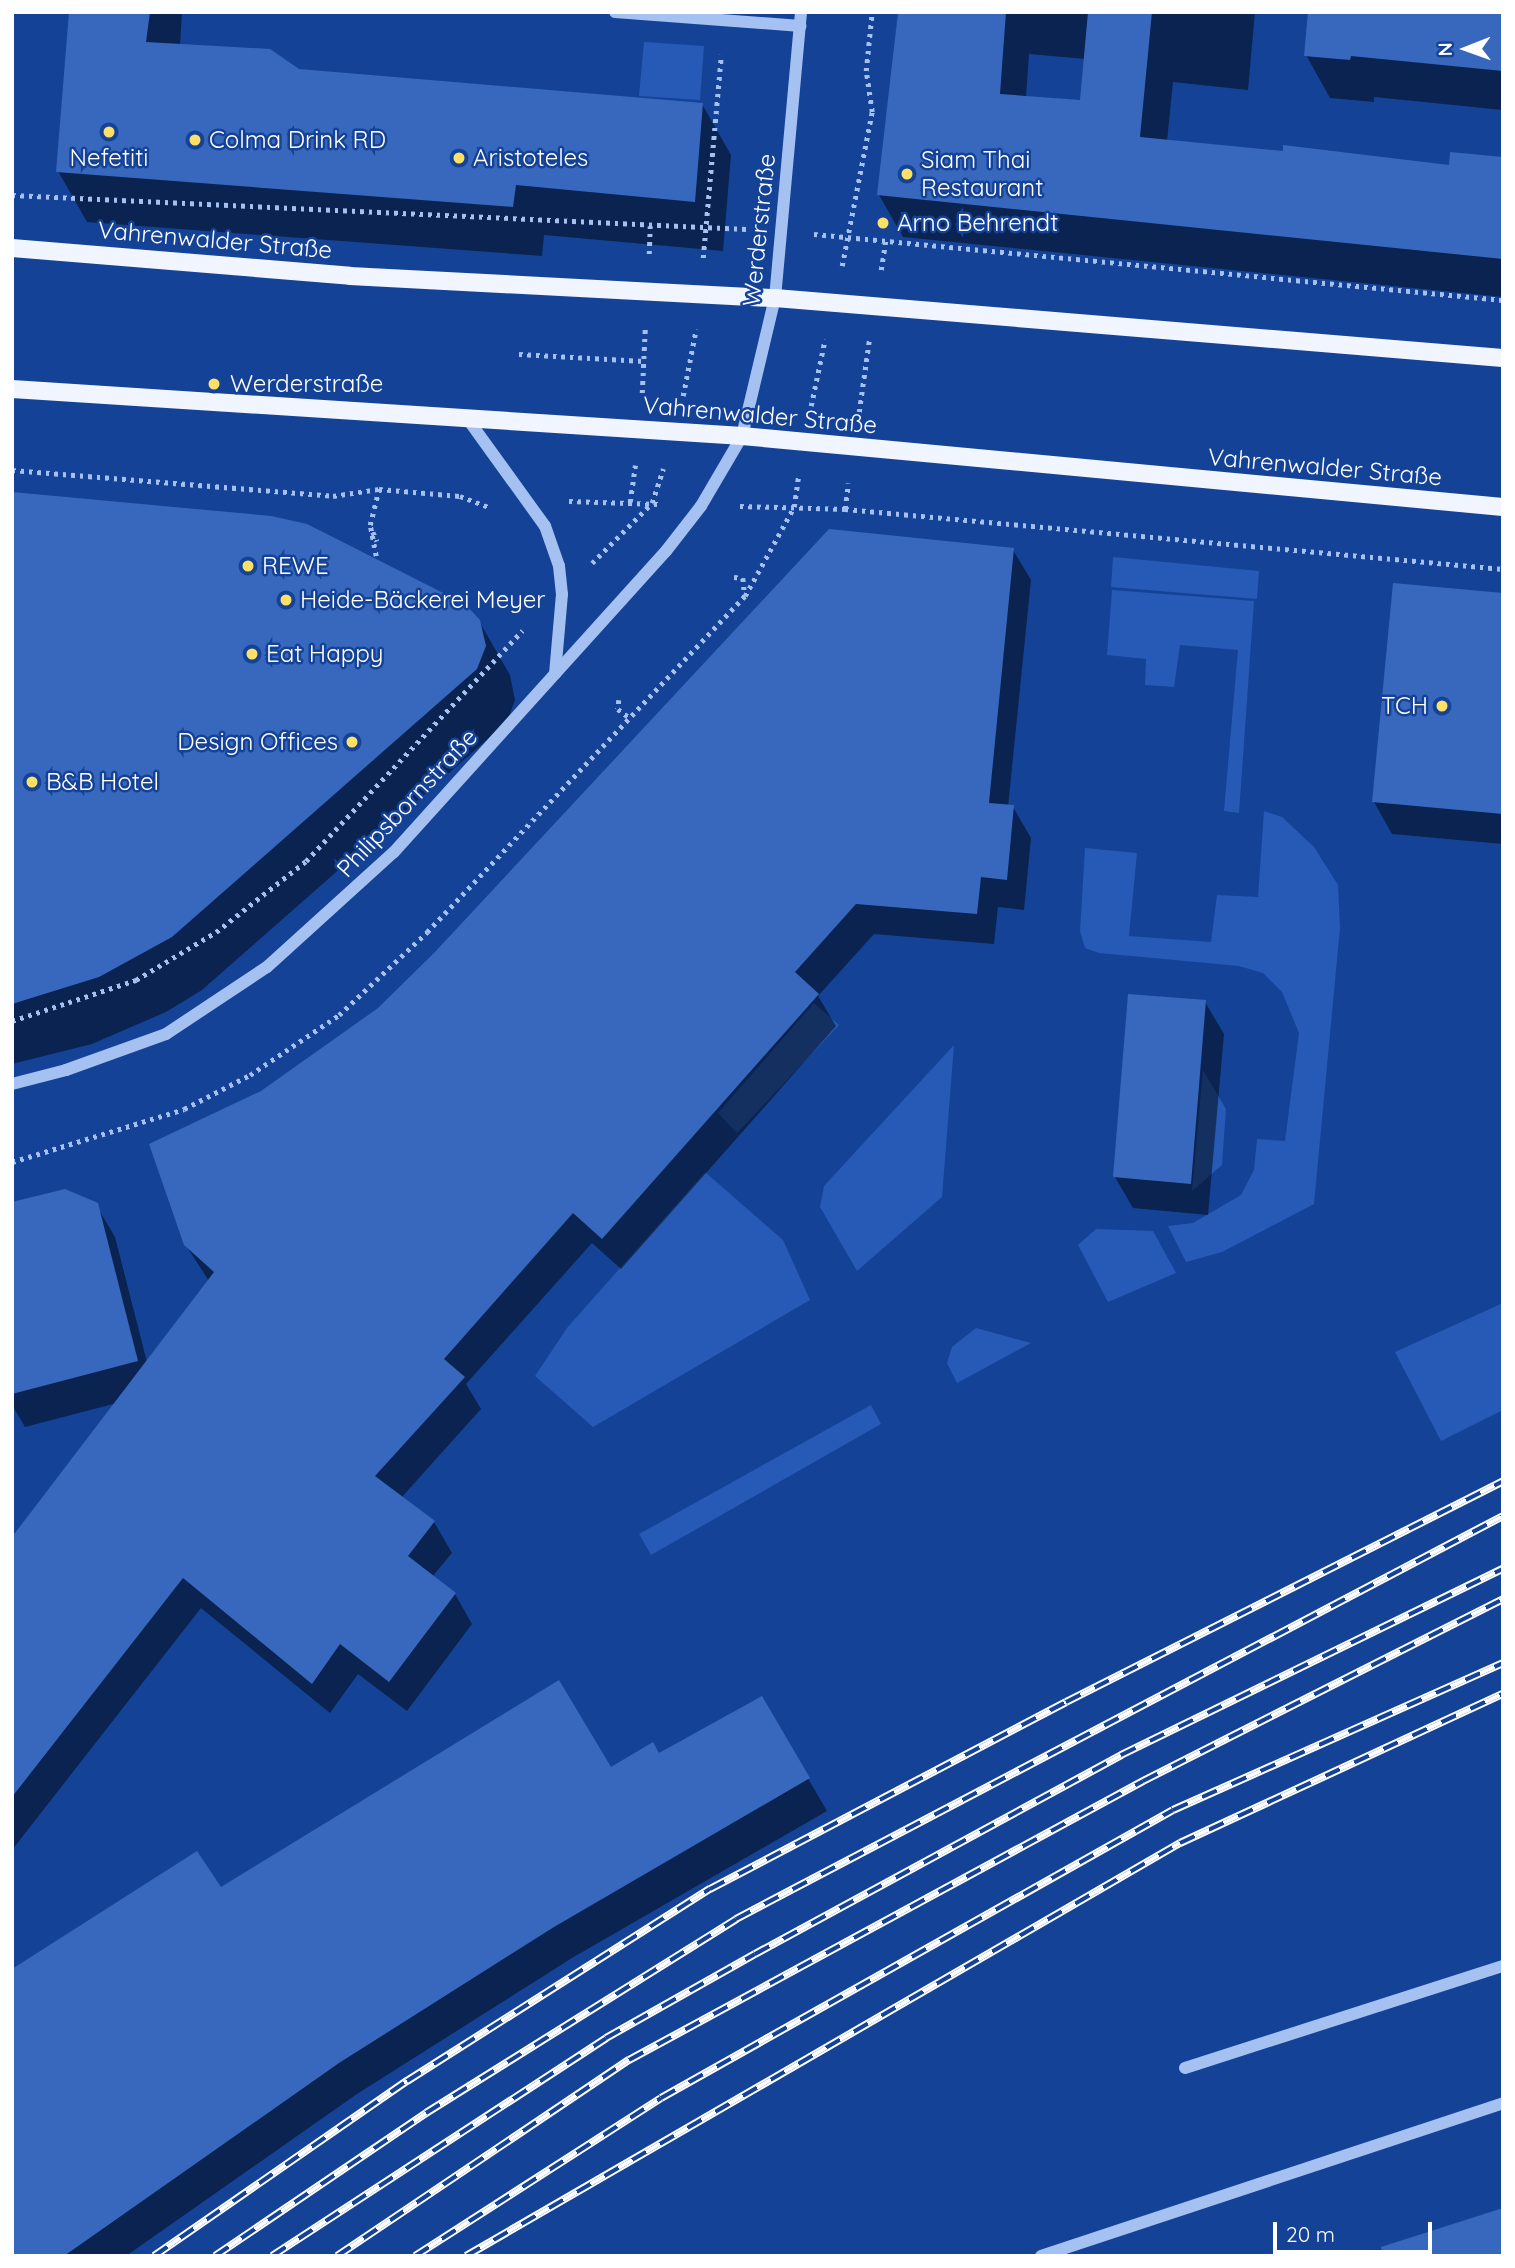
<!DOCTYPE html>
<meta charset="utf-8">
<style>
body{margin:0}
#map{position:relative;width:1515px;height:2268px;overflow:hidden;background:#144297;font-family:Quicksand,sans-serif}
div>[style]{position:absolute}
.green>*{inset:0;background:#275ab6}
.shadow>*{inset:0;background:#0007}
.building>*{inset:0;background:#3868bd}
.path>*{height:4.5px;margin-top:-2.25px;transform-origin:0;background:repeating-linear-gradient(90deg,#a5c1f2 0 3.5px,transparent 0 8.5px)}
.minor>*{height:12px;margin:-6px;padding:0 6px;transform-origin:6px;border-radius:6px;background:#a5c1f2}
.major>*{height:18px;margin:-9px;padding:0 9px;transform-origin:9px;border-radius:9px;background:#f0f5ff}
.rail>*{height:8px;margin-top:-4px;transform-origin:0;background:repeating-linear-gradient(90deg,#144297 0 16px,#fff 0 32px);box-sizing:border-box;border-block:2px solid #fff}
.dots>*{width:19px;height:19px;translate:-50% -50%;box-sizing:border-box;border:4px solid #144297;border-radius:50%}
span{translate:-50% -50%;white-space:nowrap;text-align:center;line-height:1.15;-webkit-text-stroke:5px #144297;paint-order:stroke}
.poi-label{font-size:24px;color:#fff}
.left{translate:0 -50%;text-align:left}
.right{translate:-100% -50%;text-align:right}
.street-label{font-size:24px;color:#fff}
.frame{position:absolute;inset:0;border:14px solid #fff;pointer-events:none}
.north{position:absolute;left:1431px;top:14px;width:70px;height:70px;-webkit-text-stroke:5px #144297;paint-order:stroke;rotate:269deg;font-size:19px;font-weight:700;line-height:28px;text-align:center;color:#fff}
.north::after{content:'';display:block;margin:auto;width:24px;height:32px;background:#fff;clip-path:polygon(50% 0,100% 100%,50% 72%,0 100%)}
.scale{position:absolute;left:1273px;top:2222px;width:159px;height:32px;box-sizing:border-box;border:4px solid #fff;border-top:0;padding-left:9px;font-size:21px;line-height:24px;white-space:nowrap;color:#fff;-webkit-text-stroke:5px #144297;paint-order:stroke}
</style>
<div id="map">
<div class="green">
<div style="clip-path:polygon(644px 42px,704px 46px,700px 100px,639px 96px)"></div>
<div style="clip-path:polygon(1113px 557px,1259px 571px,1257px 599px,1111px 587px)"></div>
<div style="clip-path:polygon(1112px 590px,1254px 601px,1239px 813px,1224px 811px,1238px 650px,1180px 645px,1174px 687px,1145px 685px,1146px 659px,1107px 655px)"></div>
<div style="clip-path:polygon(1264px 811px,1282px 817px,1314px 847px,1338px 885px,1340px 928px,1314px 1204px,1222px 1252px,1186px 1262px,1168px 1226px,1193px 1223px,1241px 1195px,1254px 1170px,1257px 1139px,1285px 1141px,1299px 1033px,1282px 992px,1263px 973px,1239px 966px,1099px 953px,1085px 948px,1080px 931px,1085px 848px,1137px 853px,1129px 936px,1211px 942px,1217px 895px,1258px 897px)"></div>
<div style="clip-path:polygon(814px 1003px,839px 1025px,737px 1133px,718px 1113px)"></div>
<div style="clip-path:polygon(954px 1045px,942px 1197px,857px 1271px,820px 1207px,824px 1186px)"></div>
<div style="clip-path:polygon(1203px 1070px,1226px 1109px,1222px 1165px,1192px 1191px)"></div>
<div style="clip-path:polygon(705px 1172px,783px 1240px,810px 1300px,593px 1427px,535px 1376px,567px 1328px)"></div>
<div style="clip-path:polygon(1096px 1229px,1153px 1231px,1176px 1273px,1108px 1302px,1078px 1245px)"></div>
<div style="clip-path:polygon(1503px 1303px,1503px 1410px,1441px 1441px,1395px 1352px)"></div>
<div style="clip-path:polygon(976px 1328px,1031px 1343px,957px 1383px,947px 1363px,952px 1347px)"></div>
<div style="clip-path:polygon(871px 1405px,881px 1424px,651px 1555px,639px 1534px)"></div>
</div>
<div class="shadow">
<div style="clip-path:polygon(70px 12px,182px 12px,180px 46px,298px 71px,702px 104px,731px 155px,723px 251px,544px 235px,542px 256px,87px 222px,58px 171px)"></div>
<div style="clip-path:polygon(evenodd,898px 12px,1255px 12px,1248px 90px,1173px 82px,1167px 141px,1450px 167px,1503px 165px,1503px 297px,903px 237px,879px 195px,898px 12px,1029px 54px,1086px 59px,1081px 102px,1026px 97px,1029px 54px)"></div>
<div style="clip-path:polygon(1503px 12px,1503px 110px,1374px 97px,1374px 102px,1330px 98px,1306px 55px)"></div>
<div style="clip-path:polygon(12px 495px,479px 621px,510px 675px,515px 700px,507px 722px,202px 990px,166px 1012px,92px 1044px,12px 1064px)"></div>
<div style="clip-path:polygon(1013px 550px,1031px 580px,1008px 807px,1013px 807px,1031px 838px,1024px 910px,998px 907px,994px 944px,874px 934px,818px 996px,836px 1026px,621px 1269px,592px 1243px,466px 1384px,481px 1409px,401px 1498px,434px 1522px,452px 1553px,432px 1577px,455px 1594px,472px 1624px,407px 1711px,358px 1674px,330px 1713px,201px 1608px,12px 1850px,12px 1540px,117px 1403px,25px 1427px,12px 1405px,12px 1204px,96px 1205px,115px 1237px,147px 1362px,209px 1281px,185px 1244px,262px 1093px)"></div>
<div style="clip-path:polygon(1503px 595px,1503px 844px,1392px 834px,1374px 802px)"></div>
<div style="clip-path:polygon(1205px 1002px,1224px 1034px,1208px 1215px,1133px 1208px,1115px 1177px)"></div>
<div style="clip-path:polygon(761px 1698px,827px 1811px,572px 1958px,357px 2094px,126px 2256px,12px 2256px,221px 1889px,658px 1756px)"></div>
<div style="clip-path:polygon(1503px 2209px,1503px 2256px,1361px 2256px)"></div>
</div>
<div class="building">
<div style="clip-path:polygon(69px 12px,150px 12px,146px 42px,270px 49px,299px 69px,703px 103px,695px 202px,516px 185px,513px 207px,56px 172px)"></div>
<div style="clip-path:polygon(898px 12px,1006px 12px,1000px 94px,1080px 100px,1088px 12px,1152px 12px,1140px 137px,1283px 151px,1283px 145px,1449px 165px,1450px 152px,1503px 157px,1503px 259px,877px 195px)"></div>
<div style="clip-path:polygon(1308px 12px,1503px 12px,1503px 71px,1351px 56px,1350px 60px,1304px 56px)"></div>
<div style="clip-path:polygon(12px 492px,271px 516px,307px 524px,465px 604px,480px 620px,486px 646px,477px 669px,172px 937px,99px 977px,12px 1004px)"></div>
<div style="clip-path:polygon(829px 529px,1014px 548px,989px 803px,1014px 805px,1007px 880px,981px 877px,977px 914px,856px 904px,795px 972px,819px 994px,602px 1239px,573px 1213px,444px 1359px,465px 1377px,375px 1476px,435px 1521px,408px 1556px,456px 1593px,389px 1682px,340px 1644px,312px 1684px,183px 1578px,12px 1797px,12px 1537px,214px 1272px,184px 1245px,149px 1144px,261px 1091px,378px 1008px,434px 953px)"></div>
<div style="clip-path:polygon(1393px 583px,1503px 593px,1503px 814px,1372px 802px)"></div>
<div style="clip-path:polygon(1128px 994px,1206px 1000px,1191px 1184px,1113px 1177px)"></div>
<div style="clip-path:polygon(65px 1189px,98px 1203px,138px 1361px,12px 1394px,12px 1202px)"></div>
<div style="clip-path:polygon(559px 1680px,611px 1767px,653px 1742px,659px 1753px,762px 1696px,810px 1778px,554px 1927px,339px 2063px,64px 2256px,12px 2256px,12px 1969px,197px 1851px,221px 1887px)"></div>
<div style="clip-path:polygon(1503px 2208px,1503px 2256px,1382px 2256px,1381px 2247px)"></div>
</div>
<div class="path">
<div style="left:12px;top:195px;width:735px;rotate:2.65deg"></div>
<div style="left:814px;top:234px;width:692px;rotate:5.47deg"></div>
<div style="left:649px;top:254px;width:28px;rotate:-88deg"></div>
<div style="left:703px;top:258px;width:204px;rotate:-84.9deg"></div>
<div style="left:842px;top:266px;width:157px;rotate:-79deg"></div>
<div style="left:872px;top:112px;width:41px;rotate:-98.3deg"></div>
<div style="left:866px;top:71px;width:59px;rotate:-84.2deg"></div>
<div style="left:881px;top:270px;width:30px;rotate:-81deg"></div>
<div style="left:519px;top:354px;width:125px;rotate:3.2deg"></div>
<div style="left:642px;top:393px;width:64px;rotate:-87.3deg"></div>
<div style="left:683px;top:396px;width:68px;rotate:-79deg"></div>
<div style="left:811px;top:406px;width:68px;rotate:-78.2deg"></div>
<div style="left:859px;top:412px;width:72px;rotate:-82deg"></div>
<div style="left:12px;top:470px;width:322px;rotate:4.6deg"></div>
<div style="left:333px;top:496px;width:47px;rotate:-8.7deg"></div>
<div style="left:379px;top:489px;width:81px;rotate:4.9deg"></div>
<div style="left:460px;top:496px;width:30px;rotate:21deg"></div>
<div style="left:569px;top:501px;width:89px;rotate:1.9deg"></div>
<div style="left:630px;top:502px;width:37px;rotate:-82deg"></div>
<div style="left:740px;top:506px;width:105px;rotate:1.6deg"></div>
<div style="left:845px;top:509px;width:661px;rotate:5.21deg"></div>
<div style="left:845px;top:509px;width:26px;rotate:-83deg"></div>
<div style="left:373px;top:532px;width:10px;rotate:66deg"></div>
<div style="left:376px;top:556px;width:32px;rotate:-101deg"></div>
<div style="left:370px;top:525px;width:37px;rotate:-76deg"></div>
<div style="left:592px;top:563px;width:85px;rotate:-45deg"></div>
<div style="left:652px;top:503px;width:36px;rotate:-72deg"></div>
<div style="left:734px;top:577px;width:9px;rotate:6deg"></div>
<div style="left:743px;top:578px;width:18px;rotate:84deg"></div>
<div style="left:619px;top:700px;width:9px;rotate:96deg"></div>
<div style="left:618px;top:709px;width:15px;rotate:37deg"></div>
<div style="left:12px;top:1021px;width:131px;rotate:-18.3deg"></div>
<div style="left:136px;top:980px;width:93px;rotate:-31deg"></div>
<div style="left:216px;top:932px;width:115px;rotate:-38.3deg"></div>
<div style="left:306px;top:861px;width:316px;rotate:-46.8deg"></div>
<div style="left:12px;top:1162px;width:180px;rotate:-17.1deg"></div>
<div style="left:184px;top:1109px;width:74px;rotate:-27.3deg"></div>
<div style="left:250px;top:1075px;width:107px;rotate:-34deg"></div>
<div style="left:339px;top:1015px;width:121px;rotate:-43.3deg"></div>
<div style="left:427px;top:932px;width:463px;rotate:-46.6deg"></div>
<div style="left:745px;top:596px;width:102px;rotate:-61.2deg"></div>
<div style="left:794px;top:507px;width:30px;rotate:-82deg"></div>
</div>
<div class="minor">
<div style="left:615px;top:12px;width:186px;rotate:4.3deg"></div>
<div style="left:467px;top:418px;width:133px;rotate:54.2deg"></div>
<div style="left:545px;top:526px;width:42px;rotate:70.7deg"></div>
<div style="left:559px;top:566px;width:28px;rotate:84deg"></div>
<div style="left:562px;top:594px;width:80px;rotate:95deg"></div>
<div style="left:12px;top:1084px;width:56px;rotate:-14.5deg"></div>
<div style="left:66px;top:1070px;width:106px;rotate:-19.8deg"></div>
<div style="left:166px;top:1034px;width:121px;rotate:-33.6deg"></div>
<div style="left:267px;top:967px;width:171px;rotate:-42.2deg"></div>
<div style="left:394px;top:852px;width:406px;rotate:-47.9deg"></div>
<div style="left:666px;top:551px;width:57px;rotate:-52.1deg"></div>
<div style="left:701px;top:506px;width:81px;rotate:-59.6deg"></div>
<div style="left:742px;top:436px;width:142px;rotate:-76.6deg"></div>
<div style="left:775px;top:298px;width:287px;rotate:-84.8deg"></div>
<div style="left:1185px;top:2068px;width:334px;rotate:-17.8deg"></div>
<div style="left:1041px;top:2256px;width:487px;rotate:-18.3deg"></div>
</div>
<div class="major">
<div style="left:12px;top:248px;width:339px;rotate:4.7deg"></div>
<div style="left:350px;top:276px;width:426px;rotate:3deg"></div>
<div style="left:775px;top:298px;width:730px;rotate:4.71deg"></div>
<div style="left:12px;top:389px;width:732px;rotate:3.68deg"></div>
<div style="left:742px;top:436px;width:764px;rotate:5.33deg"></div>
</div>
<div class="rail">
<div style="left:154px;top:2256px;width:308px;rotate:-34.7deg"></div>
<div style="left:407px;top:2081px;width:359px;rotate:-32.4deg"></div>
<div style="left:710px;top:1889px;width:402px;rotate:-27.7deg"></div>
<div style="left:1066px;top:1702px;width:490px;rotate:-26.8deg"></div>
<div style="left:215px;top:2256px;width:255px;rotate:-34.1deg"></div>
<div style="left:426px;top:2113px;width:366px;rotate:-32deg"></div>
<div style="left:736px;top:1919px;width:866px;rotate:-27.72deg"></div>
<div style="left:272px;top:2256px;width:399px;rotate:-33.1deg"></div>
<div style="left:606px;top:2038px;width:171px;rotate:-29.4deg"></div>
<div style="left:755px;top:1954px;width:417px;rotate:-28.5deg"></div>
<div style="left:1121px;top:1755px;width:425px;rotate:-26deg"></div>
<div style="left:337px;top:2256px;width:352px;rotate:-33.9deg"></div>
<div style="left:629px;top:2060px;width:585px;rotate:-28.49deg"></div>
<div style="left:1143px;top:1781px;width:403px;rotate:-26.8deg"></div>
<div style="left:415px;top:2256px;width:292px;rotate:-32.7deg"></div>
<div style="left:661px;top:2098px;width:587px;rotate:-29.36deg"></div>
<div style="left:1173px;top:1810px;width:361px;rotate:-24deg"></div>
<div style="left:466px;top:2256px;width:825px;rotate:-30.05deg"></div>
<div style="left:1180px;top:1843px;width:356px;rotate:-24.8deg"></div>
</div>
<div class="dots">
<div style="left:109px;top:132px;background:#ffe066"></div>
<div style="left:195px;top:140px;background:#ffe066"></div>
<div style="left:459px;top:158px;background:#ffe066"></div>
<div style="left:907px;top:174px;background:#ffe066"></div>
<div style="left:883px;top:223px;background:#ffe066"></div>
<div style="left:214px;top:384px;background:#ffe066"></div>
<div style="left:248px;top:566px;background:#ffe066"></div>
<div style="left:286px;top:600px;background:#ffe066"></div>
<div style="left:252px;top:654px;background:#ffe066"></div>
<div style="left:1442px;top:706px;background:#ffe066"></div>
<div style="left:352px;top:742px;background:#ffe066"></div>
<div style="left:32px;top:782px;background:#ffe066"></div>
</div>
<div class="poi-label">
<span class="left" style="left:209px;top:140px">Colma Drink RD</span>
<span style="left:109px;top:158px">Nefetiti</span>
<span class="left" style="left:473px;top:158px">Aristoteles</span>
<span class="left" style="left:921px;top:174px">Siam Thai<br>Restaurant</span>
<span class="left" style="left:897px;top:223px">Arno Behrendt</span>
<span class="left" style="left:230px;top:384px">Werderstraße</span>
<span class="left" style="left:262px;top:566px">REWE</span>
<span class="left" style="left:300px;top:600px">Heide-Bäckerei Meyer</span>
<span class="left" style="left:266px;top:654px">Eat Happy</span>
<span class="right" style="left:1428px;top:706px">TCH</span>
<span class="right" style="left:338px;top:742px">Design Offices</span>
<span class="left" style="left:46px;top:782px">B&amp;B Hotel</span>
</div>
<div class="street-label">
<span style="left:759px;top:230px;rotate:-84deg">Werderstraße</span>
<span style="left:215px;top:240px;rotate:5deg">Vahrenwalder Straße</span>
<span style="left:760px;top:415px;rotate:5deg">Vahrenwalder Straße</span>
<span style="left:1325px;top:467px;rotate:5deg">Vahrenwalder Straße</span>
<span style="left:407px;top:803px;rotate:-47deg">Philipsbornstraße</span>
</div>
<div class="frame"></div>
<div class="north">N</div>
<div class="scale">20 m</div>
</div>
